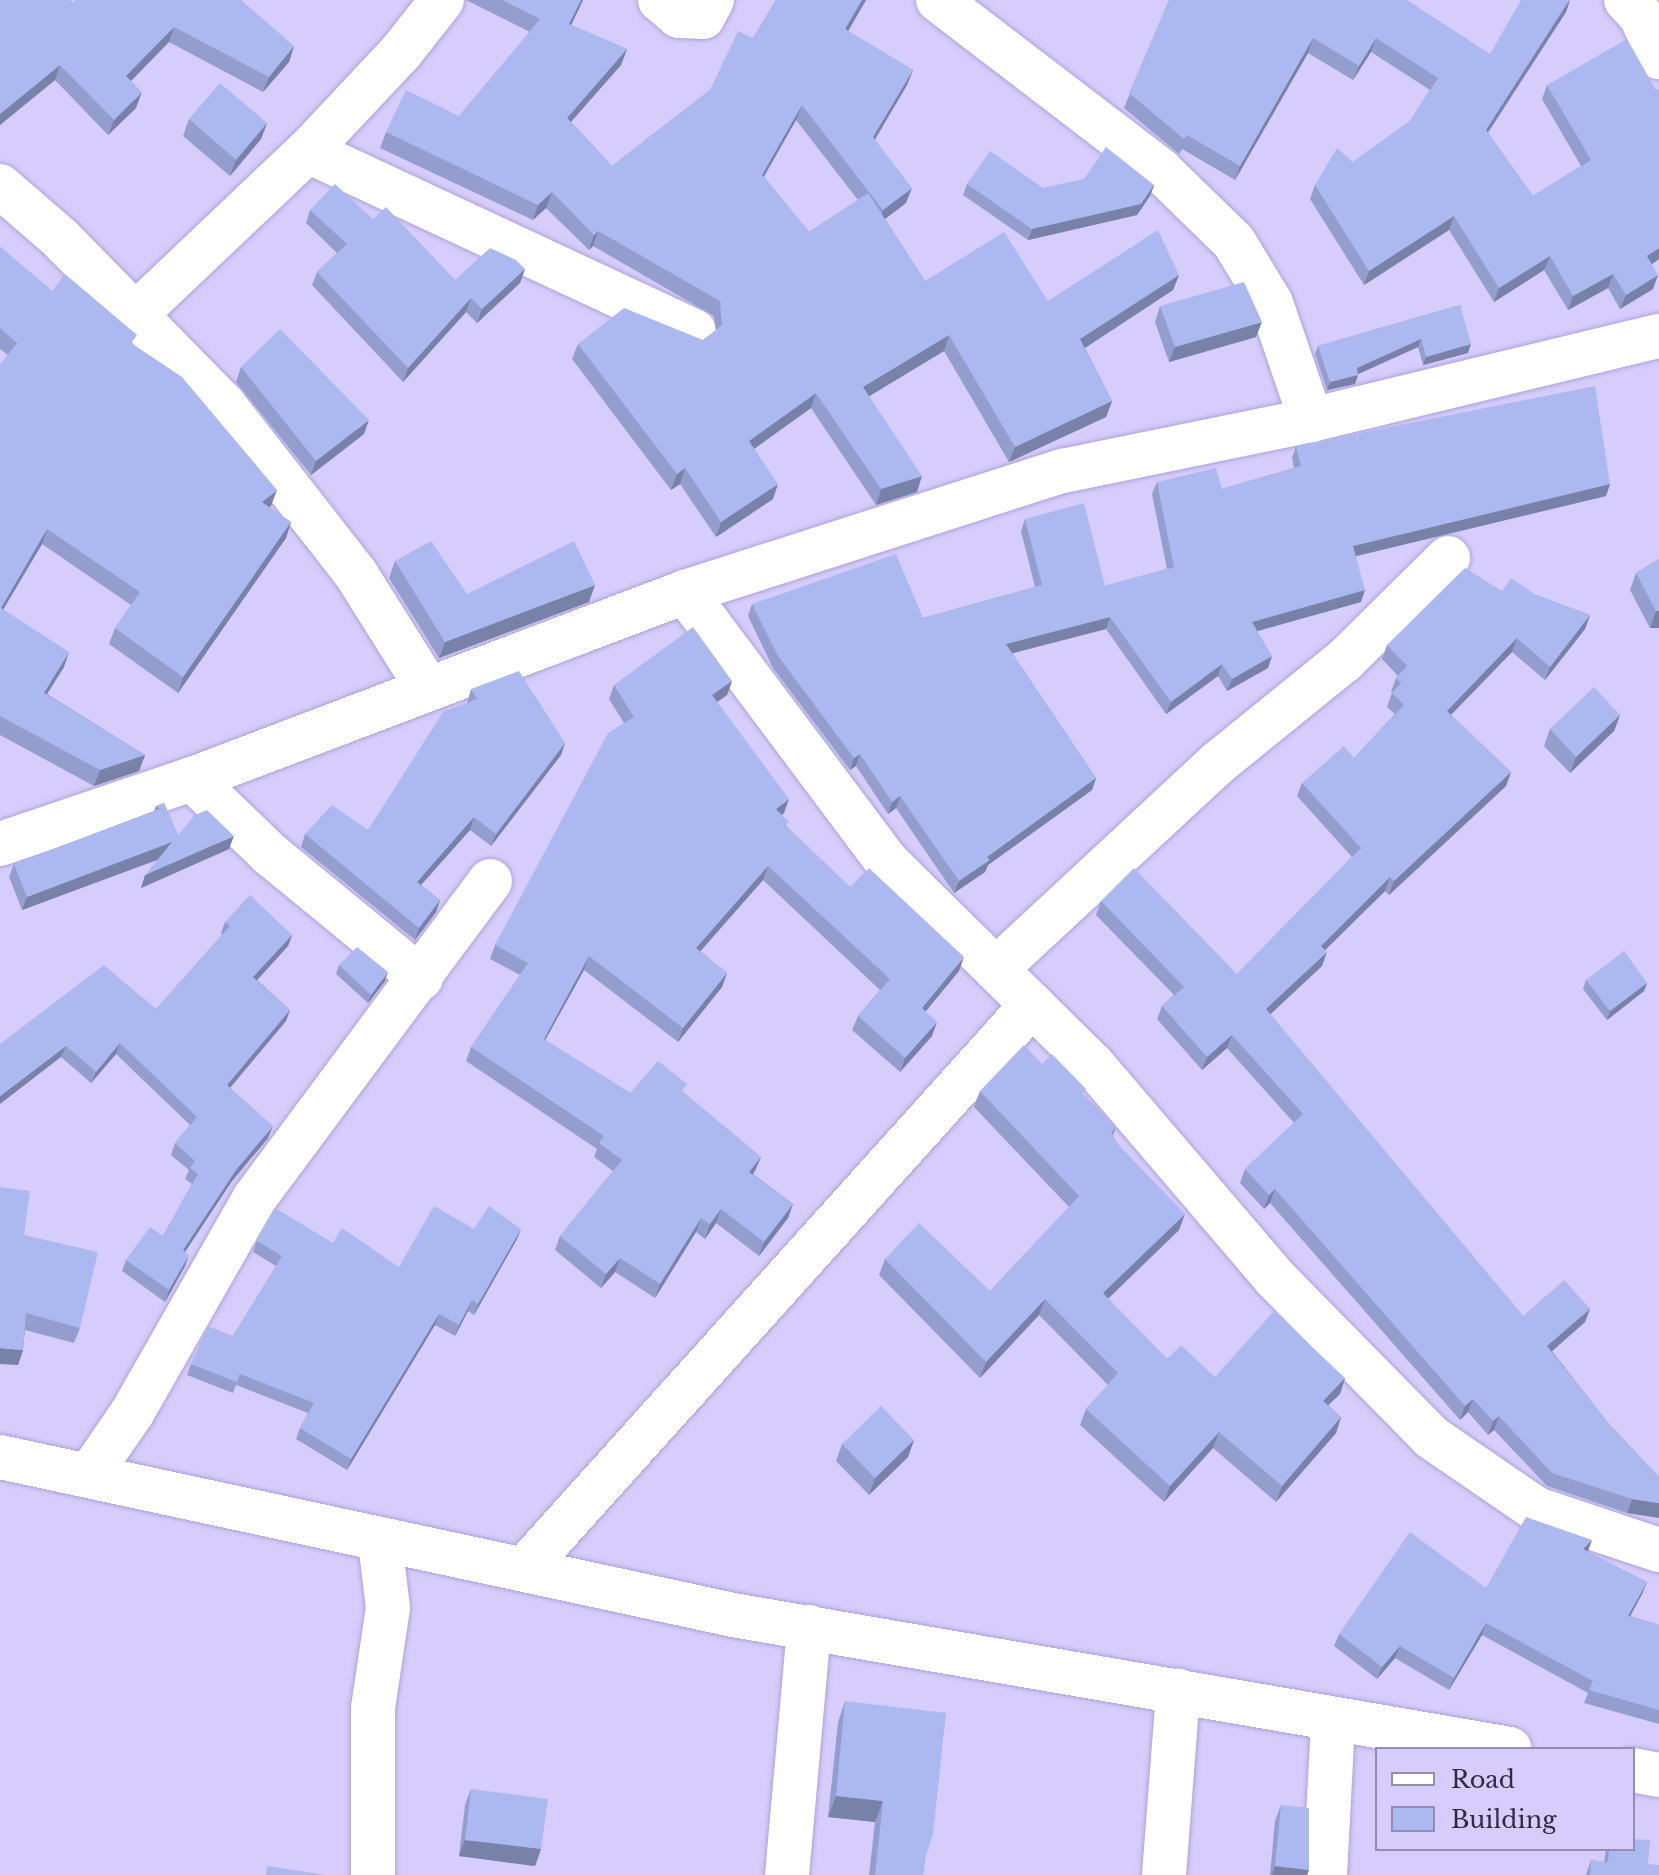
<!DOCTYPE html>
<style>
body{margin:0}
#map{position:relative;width:1659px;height:1875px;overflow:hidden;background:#d7cdfc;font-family:"Libre Baskerville",serif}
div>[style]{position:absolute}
.roads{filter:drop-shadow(0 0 2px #aea2da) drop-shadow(0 0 2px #aea2da)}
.street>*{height:44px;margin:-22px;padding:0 22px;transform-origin:22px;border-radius:22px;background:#fff}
.wall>*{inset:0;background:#949ece}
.shaded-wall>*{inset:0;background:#7881a8}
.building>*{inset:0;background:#acb8f0}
span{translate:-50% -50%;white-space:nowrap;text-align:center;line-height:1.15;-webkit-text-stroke:6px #d7cdfc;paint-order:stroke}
.legend{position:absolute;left:1375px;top:1747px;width:260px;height:104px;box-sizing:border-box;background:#d7cdfc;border:2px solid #948cb1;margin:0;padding:10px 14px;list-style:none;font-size:24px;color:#302b41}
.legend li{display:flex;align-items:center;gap:16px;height:40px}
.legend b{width:40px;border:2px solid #948cb1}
</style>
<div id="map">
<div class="roads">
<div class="street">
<div style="left:660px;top:0;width:25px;rotate:40deg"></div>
<div style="left:679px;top:16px;width:24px;rotate:2deg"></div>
<div style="left:703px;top:17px;width:19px;rotate:-62deg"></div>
<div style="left:938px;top:0;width:280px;rotate:37.4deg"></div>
<div style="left:1160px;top:170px;width:103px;rotate:44.2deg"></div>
<div style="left:1234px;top:242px;width:71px;rotate:58.8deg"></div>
<div style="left:1271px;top:303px;width:124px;rotate:71.1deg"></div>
<div style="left:1626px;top:0;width:22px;rotate:47deg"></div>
<div style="left:1641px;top:16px;width:45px;rotate:66.3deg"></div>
<div style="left:308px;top:151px;width:426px;rotate:25deg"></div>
<div style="left:0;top:186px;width:79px;rotate:40.9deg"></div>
<div style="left:60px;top:238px;width:234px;rotate:45.5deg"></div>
<div style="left:224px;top:405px;width:214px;rotate:52deg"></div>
<div style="left:356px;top:574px;width:133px;rotate:57.9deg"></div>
<div style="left:137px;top:313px;width:236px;rotate:-43.5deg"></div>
<div style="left:308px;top:151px;width:136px;rotate:-46.8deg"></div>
<div style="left:401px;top:52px;width:66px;rotate:-51.7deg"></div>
<div style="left:685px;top:592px;width:337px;rotate:53.2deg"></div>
<div style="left:887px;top:862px;width:289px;rotate:44.6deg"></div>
<div style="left:1093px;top:1065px;width:280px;rotate:49.5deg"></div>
<div style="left:1275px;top:1278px;width:223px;rotate:45.5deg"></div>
<div style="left:1431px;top:1437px;width:127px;rotate:34.4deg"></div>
<div style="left:1536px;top:1509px;width:130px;rotate:18.4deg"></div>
<div style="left:192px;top:779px;width:110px;rotate:43.9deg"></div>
<div style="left:271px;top:855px;width:194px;rotate:39.4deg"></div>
<div style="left:0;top:844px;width:203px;rotate:-18.7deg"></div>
<div style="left:192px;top:779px;width:527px;rotate:-20.77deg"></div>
<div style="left:685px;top:592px;width:397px;rotate:-17.8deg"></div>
<div style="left:1063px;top:471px;width:253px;rotate:-11.6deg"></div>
<div style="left:1311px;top:420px;width:358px;rotate:-13.6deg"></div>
<div style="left:996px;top:969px;width:304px;rotate:-42.9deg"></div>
<div style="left:1219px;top:762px;width:162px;rotate:-39deg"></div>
<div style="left:1345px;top:660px;width:145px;rotate:-44.7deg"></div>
<div style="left:0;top:1457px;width:750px;rotate:12.16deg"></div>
<div style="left:733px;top:1615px;width:788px;rotate:9.78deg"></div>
<div style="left:90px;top:1474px;width:74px;rotate:-55.5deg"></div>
<div style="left:132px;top:1413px;width:246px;rotate:-60.3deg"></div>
<div style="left:254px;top:1199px;width:396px;rotate:-53.4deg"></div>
<div style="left:525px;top:1568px;width:758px;rotate:-48deg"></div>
<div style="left:1633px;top:1770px;width:26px;rotate:11deg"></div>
<div style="left:373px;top:1875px;width:167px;rotate:-90deg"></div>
<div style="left:373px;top:1708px;width:101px;rotate:-81.5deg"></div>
<div style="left:388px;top:1608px;width:66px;rotate:-96.9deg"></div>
<div style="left:787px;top:1875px;width:249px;rotate:-84.9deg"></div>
<div style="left:1164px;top:1875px;width:185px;rotate:-85.6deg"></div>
<div style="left:1325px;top:1875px;width:154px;rotate:-87deg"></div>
</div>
</div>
<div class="wall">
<div style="clip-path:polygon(0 0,73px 2px,294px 46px,289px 62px,263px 92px,169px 42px,131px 81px,136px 108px,108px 135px,55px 80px,0 125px)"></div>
<div style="clip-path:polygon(evenodd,466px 0,583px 0,571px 25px,627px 49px,621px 65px,571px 122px,612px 166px,710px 90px,753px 38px,776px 0,866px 0,848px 31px,913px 70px,907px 85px,875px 140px,906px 203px,885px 219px,925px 281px,1048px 301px,1179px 275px,1173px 290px,1085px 348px,1112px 401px,1106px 417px,1009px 462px,944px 351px,869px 396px,917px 492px,876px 505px,811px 408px,754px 449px,773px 499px,716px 537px,680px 484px,671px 490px,572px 359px,578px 344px,703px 340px,716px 331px,714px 316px,593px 246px,589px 250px,546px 208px,533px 220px,380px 148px,386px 132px,459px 116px,530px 32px,466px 0,796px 120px,858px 200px,809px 232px,764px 177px,796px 120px)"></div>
<div style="clip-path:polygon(1169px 0,1490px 54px,1570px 0,1566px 12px,1488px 133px,1533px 196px,1581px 166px,1542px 99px,1547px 85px,1659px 259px,1652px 264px,1653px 289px,1620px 309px,1608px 288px,1568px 310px,1544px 270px,1494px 302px,1449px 230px,1364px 285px,1310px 199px,1315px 185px,1353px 162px,1410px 121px,1430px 90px,1371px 52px,1353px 80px,1308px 53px,1235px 180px,1182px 149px,1179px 154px,1124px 108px)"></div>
<div style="clip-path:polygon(189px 119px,267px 123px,261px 139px,230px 176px,183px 136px)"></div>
<div style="clip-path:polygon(967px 184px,1043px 188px,1154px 185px,1150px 196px,1137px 215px,1028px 240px,963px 195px)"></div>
<div style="clip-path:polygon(310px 210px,373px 219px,455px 280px,525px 269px,520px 283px,477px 323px,466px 312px,403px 382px,312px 285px,317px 272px,337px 253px,306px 223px)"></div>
<div style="clip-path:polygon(0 247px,52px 291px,134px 345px,271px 506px,269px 507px,291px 522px,286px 538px,178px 693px,109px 644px,115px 628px,131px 605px,42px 544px,3px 609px,64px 667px,47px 694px,145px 755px,139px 771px,94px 786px,0 735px,0 365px,8px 355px,0 349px)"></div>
<div style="clip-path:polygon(1460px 305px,1468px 353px,1423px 365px,1418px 347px,1358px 374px,1355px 384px,1327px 390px,1315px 354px,1318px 346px)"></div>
<div style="clip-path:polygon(1160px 306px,1256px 337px,1169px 362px,1155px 322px)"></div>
<div style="clip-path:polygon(241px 367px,364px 434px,311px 475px,236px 382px)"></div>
<div style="clip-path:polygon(1296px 446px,1610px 484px,1606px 496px,1356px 556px,1361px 602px,1257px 631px,1268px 668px,1227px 691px,1218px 676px,1166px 714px,1106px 629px,1012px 653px,1096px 778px,1092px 790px,988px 865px,985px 872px,954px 893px,896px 808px,888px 814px,856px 766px,850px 770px,773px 668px,748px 616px,752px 604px,923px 618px,1035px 587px,1021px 531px,1025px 519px,1105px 586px,1167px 569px,1152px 494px,1157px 482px,1222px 489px,1294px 468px,1292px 458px)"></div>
<div style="clip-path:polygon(1659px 559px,1659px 628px,1650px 628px,1630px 590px,1636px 573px)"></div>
<div style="clip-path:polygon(395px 561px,467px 594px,589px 602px,439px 658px,389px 578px)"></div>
<div style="clip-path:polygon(1502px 591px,1536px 595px,1590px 615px,1585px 629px,1545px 680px,1512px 652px,1451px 715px,1511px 772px,1506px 786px,1389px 895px,1385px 891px,1325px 950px,1322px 966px,1270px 1014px,1523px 1316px,1590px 1309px,1585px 1322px,1552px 1351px,1609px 1424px,1659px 1477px,1627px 1513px,1547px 1486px,1494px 1430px,1488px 1435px,1468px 1412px,1460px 1420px,1270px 1203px,1264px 1209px,1240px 1183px,1245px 1169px,1294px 1123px,1227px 1048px,1202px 1070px,1157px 1019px,1162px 1006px,1174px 995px,1096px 915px,1101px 901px,1237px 974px,1352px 857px,1297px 796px,1302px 783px,1354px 758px,1395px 714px,1387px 707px,1392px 693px,1391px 692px,1396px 678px,1398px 676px,1382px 659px,1387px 645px)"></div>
<div style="clip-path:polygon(732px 681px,727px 695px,717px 702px,784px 813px,782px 815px,787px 827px,850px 887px,959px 971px,925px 1011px,932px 1036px,900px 1072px,852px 1030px,858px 1016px,880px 990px,763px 880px,700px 951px,727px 973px,722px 987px,678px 1042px,584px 970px,545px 1040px,630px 1093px,684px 1093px,761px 1157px,753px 1174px,793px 1204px,788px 1218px,759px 1256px,716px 1223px,705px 1239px,696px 1232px,655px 1298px,615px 1272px,601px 1288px,555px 1250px,560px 1236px,613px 1171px,594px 1157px,597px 1149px,466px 1061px,471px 1047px,520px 975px,490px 959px,495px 945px,624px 723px,609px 699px,614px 685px)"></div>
<div style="clip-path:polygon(471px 689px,565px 743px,561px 755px,491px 846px,470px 830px,421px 885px,440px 900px,436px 912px,415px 940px,301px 847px,305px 834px,368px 830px,467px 703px)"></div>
<div style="clip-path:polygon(1620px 715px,1614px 731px,1570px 773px,1544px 746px,1550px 729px)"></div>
<div style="clip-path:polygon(164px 803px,178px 835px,229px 849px,141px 888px,158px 859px,22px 910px,9px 877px,14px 864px,154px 811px,156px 806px)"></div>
<div style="clip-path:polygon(225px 922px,292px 935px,288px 946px,257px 980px,290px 1010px,286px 1021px,230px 1088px,268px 1138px,232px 1181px,185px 1252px,185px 1266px,165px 1302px,122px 1271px,126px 1260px,163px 1236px,192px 1184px,185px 1179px,189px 1170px,171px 1155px,175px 1143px,190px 1125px,116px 1054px,91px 1083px,61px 1057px,0 1044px,156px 1009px,222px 935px,221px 933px)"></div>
<div style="clip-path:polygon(339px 965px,385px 981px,368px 1003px,336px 974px)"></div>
<div style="clip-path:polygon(1586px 980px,1647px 983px,1644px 991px,1607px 1020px,1583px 989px)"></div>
<div style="clip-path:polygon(980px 1091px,1084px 1095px,1116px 1128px,1113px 1136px,1117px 1143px,1179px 1230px,1108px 1299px,1167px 1359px,1215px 1377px,1345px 1378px,1340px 1394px,1328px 1405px,1341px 1417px,1336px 1433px,1276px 1502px,1213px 1448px,1164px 1502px,1080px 1425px,1086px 1409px,1108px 1385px,1039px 1315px,980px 1378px,879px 1275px,885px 1259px,990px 1291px,1069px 1207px,974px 1107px)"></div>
<div style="clip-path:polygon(474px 1229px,521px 1229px,517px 1239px,474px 1315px,468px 1311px,455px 1336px,435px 1325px,347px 1470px,296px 1439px,300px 1428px,308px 1413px,236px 1385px,233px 1393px,187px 1375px,191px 1364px,233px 1336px,276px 1266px,253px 1252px,257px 1241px,333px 1243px,399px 1267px)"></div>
<div style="clip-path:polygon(24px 1235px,80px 1328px,74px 1343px,25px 1330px,23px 1350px,18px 1365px)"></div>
<div style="clip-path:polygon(914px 1440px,908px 1457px,869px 1495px,836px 1461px,842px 1444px)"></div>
<div style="clip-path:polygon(1592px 1540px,1588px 1552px,1647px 1582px,1642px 1594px,1630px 1616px,1659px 1625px,1659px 1724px,1584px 1703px,1588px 1693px,1482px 1635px,1449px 1690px,1395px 1658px,1377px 1679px,1334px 1646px,1339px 1634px,1486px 1588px)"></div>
<div style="clip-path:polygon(845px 1701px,925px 1859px,923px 1875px,869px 1875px,875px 1822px,828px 1817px,838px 1722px)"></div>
<div style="clip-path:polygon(471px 1789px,541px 1849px,535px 1866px,459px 1856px,465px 1805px)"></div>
<div style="clip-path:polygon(1281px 1805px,1309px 1870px,1307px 1875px,1270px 1875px,1275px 1821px)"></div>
<div style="clip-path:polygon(1606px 1849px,1633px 1849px,1659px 1875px,1586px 1875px,1591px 1860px,1604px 1862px)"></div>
</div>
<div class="shaded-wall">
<div style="clip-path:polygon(581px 0,583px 0,564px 40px,569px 24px)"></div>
<div style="clip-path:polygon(862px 0,866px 0,840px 45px,845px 29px)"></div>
<div style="clip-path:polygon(1570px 0,1566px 12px,1480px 144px,1486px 130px)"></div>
<div style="clip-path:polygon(174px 27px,169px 42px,120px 92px,126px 76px)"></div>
<div style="clip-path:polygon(1313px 38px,1308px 53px,1235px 180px,1240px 166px)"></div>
<div style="clip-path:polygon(1376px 38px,1371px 52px,1353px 80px,1359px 66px)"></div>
<div style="clip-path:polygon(294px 46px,289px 62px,263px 92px,269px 77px)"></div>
<div style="clip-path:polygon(627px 49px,621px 65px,561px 133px,567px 118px)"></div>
<div style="clip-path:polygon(60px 65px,55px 80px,0 125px,0 114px)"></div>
<div style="clip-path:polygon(913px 70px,907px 85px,867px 152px,873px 137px)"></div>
<div style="clip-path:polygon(142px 92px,136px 108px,108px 135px,114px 120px)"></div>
<div style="clip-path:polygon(802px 105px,796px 120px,756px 190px,762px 175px)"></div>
<div style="clip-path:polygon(267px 123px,261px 139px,230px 176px,236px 160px)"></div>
<div style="clip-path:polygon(1154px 185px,1150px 196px,1137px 215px,1028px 240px,1032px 229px)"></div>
<div style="clip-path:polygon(912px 188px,906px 203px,877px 225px,883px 210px)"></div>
<div style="clip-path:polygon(552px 192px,546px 208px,533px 220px,538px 205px)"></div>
<div style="clip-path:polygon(1454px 216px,1449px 230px,1364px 285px,1369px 271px)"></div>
<div style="clip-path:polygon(598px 231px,593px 246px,589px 250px,594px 235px)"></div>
<div style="clip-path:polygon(1659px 248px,1659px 259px,1642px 271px,1647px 256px)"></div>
<div style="clip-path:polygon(1550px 256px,1544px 270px,1494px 302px,1499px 288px)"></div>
<div style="clip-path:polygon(525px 269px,520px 283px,477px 323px,482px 309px)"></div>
<div style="clip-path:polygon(1613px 274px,1608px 288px,1568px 310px,1573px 296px)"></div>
<div style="clip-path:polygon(1179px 275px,1173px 290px,1074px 355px,1080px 339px)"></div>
<div style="clip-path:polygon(1658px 275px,1653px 289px,1620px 309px,1626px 295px)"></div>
<div style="clip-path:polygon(471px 298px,466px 312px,403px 382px,408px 368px)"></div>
<div style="clip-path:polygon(1262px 322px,1256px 337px,1169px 362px,1175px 347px)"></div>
<div style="clip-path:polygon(949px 335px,944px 351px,858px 403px,863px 387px)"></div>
<div style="clip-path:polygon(1421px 339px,1418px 347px,1354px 376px,1357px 368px)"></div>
<div style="clip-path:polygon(1471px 344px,1468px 353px,1423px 365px,1426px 357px)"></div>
<div style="clip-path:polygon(1358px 375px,1355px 384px,1327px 390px,1330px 382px)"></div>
<div style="clip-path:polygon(816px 393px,811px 408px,744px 456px,749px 441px)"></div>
<div style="clip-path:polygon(1112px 401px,1106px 417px,1009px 462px,1015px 447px)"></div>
<div style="clip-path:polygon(369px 420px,364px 434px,311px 475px,316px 461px)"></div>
<div style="clip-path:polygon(685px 468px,680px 484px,671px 490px,677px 474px)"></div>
<div style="clip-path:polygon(922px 476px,917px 492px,876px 505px,881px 489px)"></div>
<div style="clip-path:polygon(778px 484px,773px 499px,716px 537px,721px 522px)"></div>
<div style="clip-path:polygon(1610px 484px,1606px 496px,1348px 558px,1353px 546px)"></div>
<div style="clip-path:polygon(277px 490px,271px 506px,256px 517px,262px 502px)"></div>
<div style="clip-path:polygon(291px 522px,286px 538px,178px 693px,183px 677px)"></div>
<div style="clip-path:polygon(47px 529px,42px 544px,0 615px,0 610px)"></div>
<div style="clip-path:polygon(595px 585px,589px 602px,439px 658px,445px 642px)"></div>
<div style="clip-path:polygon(1365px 590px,1361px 602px,1247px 634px,1252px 622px)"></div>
<div style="clip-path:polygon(1656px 611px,1659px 611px,1659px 628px,1650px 628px)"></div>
<div style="clip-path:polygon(1590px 615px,1585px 629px,1545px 680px,1550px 667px)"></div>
<div style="clip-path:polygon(1110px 617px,1106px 629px,1002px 656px,1006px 644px)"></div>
<div style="clip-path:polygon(1517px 638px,1512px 652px,1442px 724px,1447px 711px)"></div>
<div style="clip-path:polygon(69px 652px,64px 667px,38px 708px,44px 693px)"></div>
<div style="clip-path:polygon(1272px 656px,1268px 668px,1227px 691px,1232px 679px)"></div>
<div style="clip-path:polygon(1222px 664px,1218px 676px,1166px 714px,1171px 702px)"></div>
<div style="clip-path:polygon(732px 681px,727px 695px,706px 710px,712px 695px)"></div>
<div style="clip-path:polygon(1620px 715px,1614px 731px,1570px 773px,1576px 757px)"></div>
<div style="clip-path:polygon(565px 743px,561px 755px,491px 846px,496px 834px)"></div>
<div style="clip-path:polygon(860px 754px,856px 766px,850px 770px,854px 758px)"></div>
<div style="clip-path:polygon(145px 755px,139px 771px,94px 786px,100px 770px)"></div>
<div style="clip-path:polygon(1511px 772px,1506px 786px,1389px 895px,1394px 881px)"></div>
<div style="clip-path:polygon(1096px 778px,1092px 790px,988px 865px,985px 872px,954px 893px,959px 881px,987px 857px)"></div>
<div style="clip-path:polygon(900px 796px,896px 808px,888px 814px,892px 802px)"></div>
<div style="clip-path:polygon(789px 799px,784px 813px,771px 823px,776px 809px)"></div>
<div style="clip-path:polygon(474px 817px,470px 830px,412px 895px,417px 882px)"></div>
<div style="clip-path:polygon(234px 836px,229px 849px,141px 888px,145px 875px)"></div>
<div style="clip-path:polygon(172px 842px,168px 856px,22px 910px,27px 897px)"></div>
<div style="clip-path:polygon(768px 866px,763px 880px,691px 962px,696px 948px)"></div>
<div style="clip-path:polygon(1390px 877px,1385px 891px,1316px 959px,1321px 946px)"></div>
<div style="clip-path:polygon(440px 900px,436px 912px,415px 940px,419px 928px)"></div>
<div style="clip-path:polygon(292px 935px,288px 946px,249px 989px,253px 977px)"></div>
<div style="clip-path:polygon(1327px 952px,1322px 966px,1261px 1023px,1266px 1009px)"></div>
<div style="clip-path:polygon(589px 956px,584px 970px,538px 1053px,544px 1039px)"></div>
<div style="clip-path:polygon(964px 957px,959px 971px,917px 1022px,922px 1008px)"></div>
<div style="clip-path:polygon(388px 972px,385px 981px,368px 1003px,371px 995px)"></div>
<div style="clip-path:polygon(727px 973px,722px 987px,678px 1042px,683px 1028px)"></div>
<div style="clip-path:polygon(1647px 983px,1644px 991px,1607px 1020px,1610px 1011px)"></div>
<div style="clip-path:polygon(290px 1010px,286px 1021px,223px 1096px,227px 1085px)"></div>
<div style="clip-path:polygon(937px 1022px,932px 1036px,900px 1072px,905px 1058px)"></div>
<div style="clip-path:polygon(1232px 1035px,1227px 1048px,1202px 1070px,1207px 1057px)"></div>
<div style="clip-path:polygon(120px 1043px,116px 1054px,91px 1083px,96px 1072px)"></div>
<div style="clip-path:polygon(66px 1046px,61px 1057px,0 1104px,0 1096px)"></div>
<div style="clip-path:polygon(273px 1126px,268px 1138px,232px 1181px,179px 1261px,183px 1250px,236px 1170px)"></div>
<div style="clip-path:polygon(761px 1157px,755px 1171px,744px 1186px,749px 1172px)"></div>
<div style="clip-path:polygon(1275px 1189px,1270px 1203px,1264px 1209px,1269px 1195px)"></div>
<div style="clip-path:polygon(793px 1204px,788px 1218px,759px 1256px,764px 1242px)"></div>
<div style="clip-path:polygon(721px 1209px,716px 1223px,705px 1239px,710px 1224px)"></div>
<div style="clip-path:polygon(1185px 1214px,1179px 1230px,1097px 1309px,1103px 1293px)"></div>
<div style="clip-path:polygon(701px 1218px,696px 1232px,655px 1298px,660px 1284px)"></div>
<div style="clip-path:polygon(521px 1229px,517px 1239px,474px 1315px,478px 1304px)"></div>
<div style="clip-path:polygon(189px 1255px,185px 1266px,165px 1302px,169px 1290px)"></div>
<div style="clip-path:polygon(620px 1258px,615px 1272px,601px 1288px,606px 1274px)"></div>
<div style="clip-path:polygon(1045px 1299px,1039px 1315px,980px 1378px,986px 1362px)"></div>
<div style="clip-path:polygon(472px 1300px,468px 1311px,455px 1336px,459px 1325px)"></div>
<div style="clip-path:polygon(1590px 1309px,1585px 1322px,1542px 1360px,1547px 1346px)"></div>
<div style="clip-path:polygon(439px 1314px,435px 1325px,347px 1470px,351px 1459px)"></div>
<div style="clip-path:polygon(0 1348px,23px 1350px,18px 1365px,0 1364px)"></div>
<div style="clip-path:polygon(1345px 1378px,1340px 1394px,1317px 1416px,1323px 1401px)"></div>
<div style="clip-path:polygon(1473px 1399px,1468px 1412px,1460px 1420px,1465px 1406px)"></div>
<div style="clip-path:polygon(1499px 1416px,1494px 1430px,1488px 1435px,1493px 1421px)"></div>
<div style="clip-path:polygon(1341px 1417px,1336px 1433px,1276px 1502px,1282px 1486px)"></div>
<div style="clip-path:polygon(1219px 1432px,1213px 1448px,1164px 1502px,1170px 1486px)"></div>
<div style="clip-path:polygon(914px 1440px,908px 1457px,869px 1495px,875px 1478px)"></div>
<div style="clip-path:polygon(1632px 1499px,1659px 1503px,1659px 1518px,1627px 1513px)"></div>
<div style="clip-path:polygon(1592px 1540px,1587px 1552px,1583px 1549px)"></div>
<div style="clip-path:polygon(1647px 1582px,1642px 1594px,1624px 1628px,1628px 1616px)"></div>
<div style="clip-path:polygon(1486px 1623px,1482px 1635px,1449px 1690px,1454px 1678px)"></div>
<div style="clip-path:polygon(1400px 1646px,1395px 1658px,1377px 1679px,1382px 1667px)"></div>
<div style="clip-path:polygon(836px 1796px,883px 1801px,875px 1822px,828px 1817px)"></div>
<div style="clip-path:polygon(465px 1840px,541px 1849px,535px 1866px,459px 1856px)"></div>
<div style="clip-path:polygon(1275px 1866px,1309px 1870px,1307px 1875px,1272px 1875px)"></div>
</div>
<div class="building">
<div style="clip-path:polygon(0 0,71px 0,73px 2px,75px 0,241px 0,294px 46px,269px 77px,174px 27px,126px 76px,142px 92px,114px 120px,60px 65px,0 114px)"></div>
<div style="clip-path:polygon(502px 0,581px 0,569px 24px,627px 49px,567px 118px,612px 166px,710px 90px,738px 31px,753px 38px,776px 0,862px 0,845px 29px,913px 70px,873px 137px,912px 188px,883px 210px,802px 105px,762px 175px,809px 232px,868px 193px,925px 281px,1004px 232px,1048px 301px,1158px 230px,1179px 275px,1080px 339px,1112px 401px,1015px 447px,949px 335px,863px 387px,922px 476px,881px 489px,816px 393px,749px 441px,778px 484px,721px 522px,685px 468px,677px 474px,578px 344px,624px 308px,703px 340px,722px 325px,720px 301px,598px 231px,594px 235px,552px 192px,538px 205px,386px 132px,406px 90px,459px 116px,540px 19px)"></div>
<div style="clip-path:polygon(1169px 0,1407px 0,1490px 54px,1521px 0,1569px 0,1486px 130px,1533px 196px,1591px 160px,1547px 85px,1627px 39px,1656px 90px,1659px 89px,1659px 248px,1647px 256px,1658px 275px,1626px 295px,1613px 274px,1573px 296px,1550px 256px,1499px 288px,1454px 216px,1369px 271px,1315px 185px,1337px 148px,1353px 162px,1410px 121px,1438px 78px,1376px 38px,1359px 66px,1313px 38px,1240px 166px,1187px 135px,1184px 139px,1129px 93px)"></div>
<div style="clip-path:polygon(220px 83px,267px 123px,236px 160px,189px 119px)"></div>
<div style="clip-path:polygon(1106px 147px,1154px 185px,1141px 204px,1032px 229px,967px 184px,990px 151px,1043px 188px,1084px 179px)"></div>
<div style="clip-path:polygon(335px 184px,373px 219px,386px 207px,455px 280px,490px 248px,516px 260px,525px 269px,482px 309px,471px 298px,408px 368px,317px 272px,347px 244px,310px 210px)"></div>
<div style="clip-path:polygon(0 247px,52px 291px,65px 274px,137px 335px,131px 343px,182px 377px,277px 490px,262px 502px,291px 522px,183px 677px,115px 628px,140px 592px,47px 529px,1px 608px,69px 652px,44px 693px,145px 755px,100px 770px,0 716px,0 365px,17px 343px,0 328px)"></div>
<div style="clip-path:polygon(1244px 282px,1262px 322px,1175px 347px,1160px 306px)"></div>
<div style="clip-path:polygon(1460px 305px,1471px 344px,1426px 357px,1421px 339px,1357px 368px,1358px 375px,1330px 382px,1318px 346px)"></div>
<div style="clip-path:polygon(280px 329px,369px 420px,316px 461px,241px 367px)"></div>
<div style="clip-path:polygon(1595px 386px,1610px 484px,1353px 546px,1365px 590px,1252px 622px,1272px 656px,1232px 679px,1222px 664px,1171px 702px,1110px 617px,1006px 644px,1096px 778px,987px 857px,990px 860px,959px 881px,900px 796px,892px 802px,860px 754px,854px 758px,778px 656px,752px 604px,896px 554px,923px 618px,1042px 585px,1025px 519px,1084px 503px,1105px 586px,1174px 567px,1157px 482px,1216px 468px,1222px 489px,1301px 466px,1296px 446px)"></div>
<div style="clip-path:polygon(431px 541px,467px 594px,574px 541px,595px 585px,445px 642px,395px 561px)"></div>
<div style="clip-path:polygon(1659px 559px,1659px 611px,1656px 611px,1636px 573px)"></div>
<div style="clip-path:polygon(1465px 568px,1502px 591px,1511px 578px,1536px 595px,1590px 615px,1550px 667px,1517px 638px,1447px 711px,1511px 772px,1394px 881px,1390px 877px,1321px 946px,1327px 952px,1266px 1009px,1523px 1316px,1564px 1280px,1590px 1309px,1547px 1346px,1609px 1424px,1659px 1477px,1659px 1503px,1632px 1499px,1552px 1473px,1499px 1416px,1493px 1421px,1473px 1399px,1465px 1406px,1275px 1189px,1269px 1195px,1245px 1169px,1303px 1114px,1232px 1035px,1207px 1057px,1162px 1006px,1184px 987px,1101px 901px,1134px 868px,1237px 974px,1361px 848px,1302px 783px,1344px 746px,1354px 758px,1404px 705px,1392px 693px,1401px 683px,1396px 678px,1407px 666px,1387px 645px)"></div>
<div style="clip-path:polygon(693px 627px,732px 681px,712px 695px,789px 799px,776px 809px,789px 822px,785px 825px,850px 887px,869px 868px,964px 957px,922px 1008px,937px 1022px,905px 1058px,858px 1016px,890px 979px,768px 866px,696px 948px,727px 973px,683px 1028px,589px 956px,544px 1039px,630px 1093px,658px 1061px,687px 1084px,682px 1091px,761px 1157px,749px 1172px,793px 1204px,764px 1242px,721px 1209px,710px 1224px,701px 1218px,660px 1284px,620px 1258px,606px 1274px,560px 1236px,622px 1160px,599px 1143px,604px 1136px,471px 1047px,528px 963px,495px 945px,608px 733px,634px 717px,614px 685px)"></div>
<div style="clip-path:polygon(519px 671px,565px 743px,496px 834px,474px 817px,417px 882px,440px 900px,419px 928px,305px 834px,332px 805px,368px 830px,443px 712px,477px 699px,471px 689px)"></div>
<div style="clip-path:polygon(1594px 687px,1620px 715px,1576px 757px,1550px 729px)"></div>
<div style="clip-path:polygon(164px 803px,178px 835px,195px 815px,207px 810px,234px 836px,145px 875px,172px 842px,27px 897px,14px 864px,160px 809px,156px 806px)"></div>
<div style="clip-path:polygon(250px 895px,292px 935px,253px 977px,290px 1010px,227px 1085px,273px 1126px,236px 1170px,183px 1250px,189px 1255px,169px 1290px,126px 1260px,150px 1227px,163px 1236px,198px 1174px,190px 1168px,195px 1161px,175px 1143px,197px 1117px,120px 1043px,96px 1072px,66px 1046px,0 1096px,0 1044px,104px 965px,156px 1009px,230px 926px,225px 922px)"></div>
<div style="clip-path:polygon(357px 947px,388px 972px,371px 995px,339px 965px)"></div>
<div style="clip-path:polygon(1624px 951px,1647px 983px,1610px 1011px,1586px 980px)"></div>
<div style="clip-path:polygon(1024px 1045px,1042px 1064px,1052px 1054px,1086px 1089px,1082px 1093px,1116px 1128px,1111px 1132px,1117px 1143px,1185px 1214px,1103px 1293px,1167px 1359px,1181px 1345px,1215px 1377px,1274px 1311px,1345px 1378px,1323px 1401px,1341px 1417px,1282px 1486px,1219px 1432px,1170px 1486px,1086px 1409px,1118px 1373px,1045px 1299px,986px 1362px,885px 1259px,919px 1223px,990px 1291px,1079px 1196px,980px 1091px)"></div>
<div style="clip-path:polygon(0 1187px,30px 1191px,24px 1235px,98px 1252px,80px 1328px,26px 1313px,23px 1350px,0 1348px)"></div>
<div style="clip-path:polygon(434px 1206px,474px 1229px,489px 1206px,521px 1229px,478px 1304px,472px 1300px,459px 1325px,439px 1314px,351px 1459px,300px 1428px,314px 1403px,240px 1374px,237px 1382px,191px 1364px,208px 1326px,233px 1336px,282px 1256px,257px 1241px,275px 1208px,333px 1243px,342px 1228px,399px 1267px)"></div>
<div style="clip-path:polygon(881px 1406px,914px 1440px,875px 1478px,842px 1444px)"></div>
<div style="clip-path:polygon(1526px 1517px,1592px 1540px,1583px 1549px,1647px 1582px,1628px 1616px,1659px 1625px,1659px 1710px,1589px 1690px,1593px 1681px,1486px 1623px,1454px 1678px,1400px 1646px,1382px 1667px,1339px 1634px,1410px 1532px,1486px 1588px)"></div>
<div style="clip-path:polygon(845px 1701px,946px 1713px,933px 1834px,925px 1859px,923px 1875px,875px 1875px,883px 1801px,836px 1796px)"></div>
<div style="clip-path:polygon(471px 1789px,548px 1799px,541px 1849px,465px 1840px)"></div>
<div style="clip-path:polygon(1281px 1805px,1309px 1808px,1309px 1870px,1275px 1866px)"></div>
<div style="clip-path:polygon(1633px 1839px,1650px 1840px,1648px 1864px,1659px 1865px,1659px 1875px,1590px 1875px,1591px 1860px,1608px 1862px,1609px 1849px,1633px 1849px)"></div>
<div style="clip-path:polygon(267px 1866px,326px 1875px,266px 1875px)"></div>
</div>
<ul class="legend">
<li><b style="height:10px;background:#fff"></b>Road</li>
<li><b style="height:22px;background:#acb8f0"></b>Building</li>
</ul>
</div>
